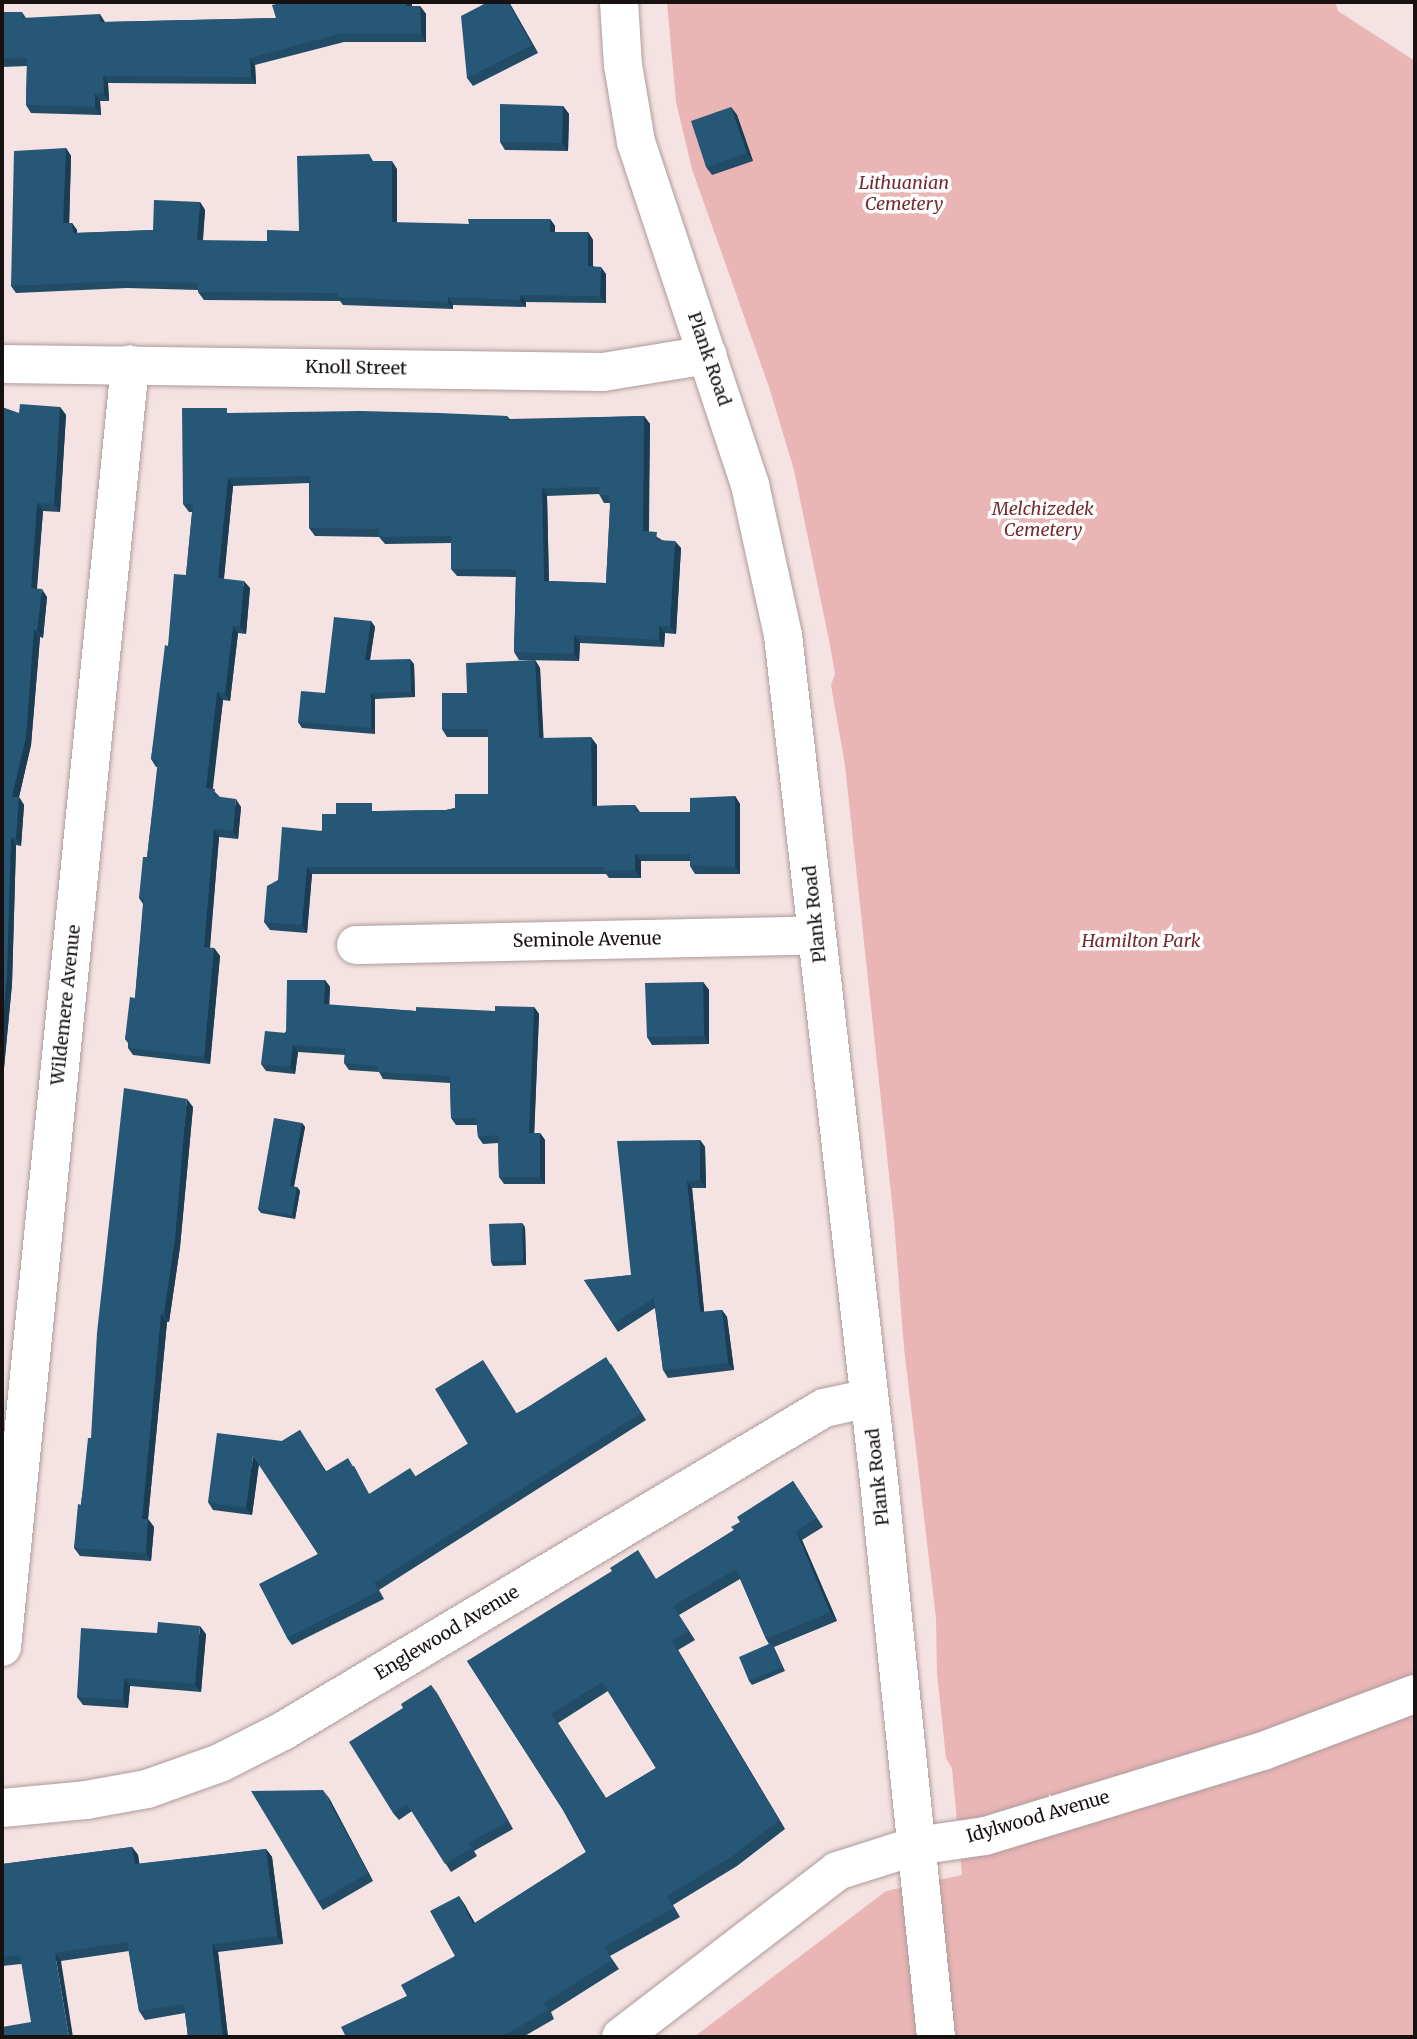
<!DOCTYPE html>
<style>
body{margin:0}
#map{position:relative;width:1417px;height:2039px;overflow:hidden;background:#f5e2e2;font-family:Merriweather,serif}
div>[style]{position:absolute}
.green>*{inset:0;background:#e9b5b5}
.roads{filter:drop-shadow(0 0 2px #ad9b9b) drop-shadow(0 0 2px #ad9b9b)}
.minor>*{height:38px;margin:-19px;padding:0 19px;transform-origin:19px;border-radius:19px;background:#fff}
.wall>*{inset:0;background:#224b65}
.shaded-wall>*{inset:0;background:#1b3d53}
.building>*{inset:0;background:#275776}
span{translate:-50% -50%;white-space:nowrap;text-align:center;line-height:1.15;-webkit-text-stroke:7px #fff;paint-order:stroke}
.park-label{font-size:18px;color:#742b31;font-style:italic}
.street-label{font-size:18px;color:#181111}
.frame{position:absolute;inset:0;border:4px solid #181111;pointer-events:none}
</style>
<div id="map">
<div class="green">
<div style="clip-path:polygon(667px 2px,1335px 2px,1338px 11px,1415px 61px,1415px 2037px,694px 2037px,886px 1891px,962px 1875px,952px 1768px,946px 1758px,937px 1673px,936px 1618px,904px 1348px,894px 1221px,845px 765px,831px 685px,835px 674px,830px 645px,794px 470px,769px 387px,692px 169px,676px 102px)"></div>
</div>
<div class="roads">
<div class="minor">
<div style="left:619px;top:2px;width:63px;rotate:86.4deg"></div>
<div style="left:623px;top:65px;width:78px;rotate:80.4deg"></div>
<div style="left:636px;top:142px;width:361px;rotate:71.6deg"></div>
<div style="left:750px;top:485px;width:154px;rotate:77.6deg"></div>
<div style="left:783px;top:635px;width:861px;rotate:83.53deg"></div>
<div style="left:880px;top:1491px;width:549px;rotate:84.14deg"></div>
<div style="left:2px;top:364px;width:601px;rotate:0.76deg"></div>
<div style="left:603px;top:372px;width:106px;rotate:-9.2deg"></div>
<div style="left:356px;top:945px;width:461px;rotate:-1.2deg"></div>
<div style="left:2px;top:1647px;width:1289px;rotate:-84.3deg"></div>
<div style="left:2px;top:1808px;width:84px;rotate:-5.4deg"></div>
<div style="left:86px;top:1800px;width:62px;rotate:-10.2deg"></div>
<div style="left:147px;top:1789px;width:77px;rotate:-19.6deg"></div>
<div style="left:220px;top:1763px;width:71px;rotate:-26.9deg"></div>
<div style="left:283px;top:1731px;width:630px;rotate:-30.84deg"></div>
<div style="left:824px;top:1408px;width:46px;rotate:-12.5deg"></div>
<div style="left:621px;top:2037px;width:272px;rotate:-37.5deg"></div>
<div style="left:837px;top:1871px;width:83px;rotate:-17.6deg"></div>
<div style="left:916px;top:1846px;width:70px;rotate:-8.2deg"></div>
<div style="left:985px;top:1836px;width:291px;rotate:-17deg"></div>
<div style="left:1263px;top:1751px;width:162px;rotate:-20.6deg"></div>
</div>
</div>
<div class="wall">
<div style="clip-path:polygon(412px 2px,412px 6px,420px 6px,426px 14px,426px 42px,344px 42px,255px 65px,256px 84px,108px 83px,109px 101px,100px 101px,101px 115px,31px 113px,26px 105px,27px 66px,2px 67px,2px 12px,22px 12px,26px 18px,105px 22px,276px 18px)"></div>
<div style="clip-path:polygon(488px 2px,509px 2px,538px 53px,473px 86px,467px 78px)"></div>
<div style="clip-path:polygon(563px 106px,569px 114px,568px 151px,505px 150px,500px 142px)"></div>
<div style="clip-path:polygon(731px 107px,737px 115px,753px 161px,712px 175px,706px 167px)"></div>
<div style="clip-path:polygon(66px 148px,71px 156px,69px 223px,72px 223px,77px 230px,77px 233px,153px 230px,200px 202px,205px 210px,203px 241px,267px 241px,299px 231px,369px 154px,373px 161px,397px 169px,397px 223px,469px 224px,550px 219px,555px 226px,555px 232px,588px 232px,593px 240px,593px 266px,606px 274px,606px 303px,526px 302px,526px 307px,453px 305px,453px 309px,343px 305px,340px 301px,204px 300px,198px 292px,198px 290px,127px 288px,16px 293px,11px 286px)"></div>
<div style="clip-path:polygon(60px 407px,66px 415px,60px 512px,43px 511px,37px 589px,47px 597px,43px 638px,40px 637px,31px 745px,19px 797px,24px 805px,21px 846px,16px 845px,12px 984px,2px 1089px,19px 413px)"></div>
<div style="clip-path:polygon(evenodd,231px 413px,507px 416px,510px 419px,644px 416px,650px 424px,649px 532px,662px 540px,681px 548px,676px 634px,665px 633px,664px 647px,580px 643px,579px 661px,519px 660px,514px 652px,516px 577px,457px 576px,451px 569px,451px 543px,385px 544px,379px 537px,315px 536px,309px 528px,309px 483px,233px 486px,224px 579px,250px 588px,246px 634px,238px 633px,230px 701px,223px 700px,212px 789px,220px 797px,241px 807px,238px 839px,219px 837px,210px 948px,214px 948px,220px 956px,210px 1064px,133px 1055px,128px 1048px,128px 1043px,125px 1039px,135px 998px,143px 904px,139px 898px,147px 857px,158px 767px,156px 767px,151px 759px,168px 646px,186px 575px,192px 512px,189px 512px,183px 504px,231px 413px,599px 494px,604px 503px,610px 503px,610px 507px,606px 583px,549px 581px,547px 496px,599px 494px)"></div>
<div style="clip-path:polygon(371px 621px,375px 627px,370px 660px,414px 664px,415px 697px,375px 699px,375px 734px,302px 728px,298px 722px,325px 693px)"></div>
<div style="clip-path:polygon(535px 660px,540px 668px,543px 738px,597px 745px,597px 806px,635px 805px,640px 812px,690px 812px,735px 796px,740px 804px,740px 874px,695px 874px,690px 866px,690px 861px,641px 861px,641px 878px,609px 878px,606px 874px,312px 874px,307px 933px,270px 930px,264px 922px,278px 880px,336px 814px,377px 811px,446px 810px,455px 808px,488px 794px,488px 737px,447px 737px,442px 729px,467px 693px)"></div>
<div style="clip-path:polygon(325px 980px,330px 987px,329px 1005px,416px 1011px,495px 1011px,534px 1007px,539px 1014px,534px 1133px,540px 1133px,545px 1140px,545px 1184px,504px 1184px,499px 1177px,498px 1143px,483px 1144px,478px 1137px,477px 1125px,456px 1125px,451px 1118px,450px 1083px,383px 1079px,379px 1072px,349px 1070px,344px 1063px,345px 1055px,298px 1052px,295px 1074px,266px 1071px,261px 1064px)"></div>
<div style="clip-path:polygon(703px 982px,709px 990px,709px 1044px,652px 1045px,647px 1037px)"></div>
<div style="clip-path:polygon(193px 1107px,180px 1247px,169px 1322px,167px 1322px,148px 1519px,154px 1527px,151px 1561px,80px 1556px,74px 1548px,91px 1438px)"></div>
<div style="clip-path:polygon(302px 1123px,305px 1127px,294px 1187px,297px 1187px,300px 1191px,295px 1219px,261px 1213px,258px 1209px)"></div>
<div style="clip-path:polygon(700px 1140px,705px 1147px,706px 1188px,692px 1188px,704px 1312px,722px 1310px,727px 1317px,734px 1370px,668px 1378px,663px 1370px,655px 1308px,618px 1332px,584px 1280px,631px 1275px)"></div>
<div style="clip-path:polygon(525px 1227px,526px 1265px,493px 1266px,491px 1262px)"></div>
<div style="clip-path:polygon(611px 1364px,646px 1420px,379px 1590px,384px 1599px,292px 1645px,287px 1638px,318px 1554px,259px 1464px,252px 1515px,213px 1510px,208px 1502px,282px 1441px,300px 1430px,326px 1471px,354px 1466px,369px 1494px,416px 1476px,517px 1413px)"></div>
<div style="clip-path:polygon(evenodd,793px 1481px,823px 1527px,802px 1540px,837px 1621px,774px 1647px,785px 1671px,752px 1685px,749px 1681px,769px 1644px,766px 1639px,740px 1579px,679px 1615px,695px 1640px,678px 1650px,785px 1829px,737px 1866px,673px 1905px,680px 1917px,610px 1956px,619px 1969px,551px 2012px,554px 2019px,523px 2037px,346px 2037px,407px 1996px,455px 1956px,459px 1896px,475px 1923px,586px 1852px,563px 1810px,467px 1661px,656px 1579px,734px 1530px,740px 1522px,793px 1481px,608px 1691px,656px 1768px,606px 1798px,558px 1723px,608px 1691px)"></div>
<div style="clip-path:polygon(157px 1633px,206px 1634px,201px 1692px,130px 1686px,128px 1708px,83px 1705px,77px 1697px)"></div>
<div style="clip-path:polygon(431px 1685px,513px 1829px,474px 1851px,477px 1856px,451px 1872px,412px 1811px,399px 1820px,393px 1813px,403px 1708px)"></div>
<div style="clip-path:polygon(329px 1798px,373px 1881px,323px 1910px,318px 1902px)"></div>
<div style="clip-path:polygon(132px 1847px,138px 1855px,139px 1864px,266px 1849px,272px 1857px,283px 1944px,218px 1952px,228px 2037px,188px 2037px,185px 2013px,145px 2020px,139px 2011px,129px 1951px,61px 1961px,21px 1964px,2px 1966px,2px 1864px)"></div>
</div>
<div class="shaded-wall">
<div style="clip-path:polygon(406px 2px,412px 2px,412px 14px,406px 6px)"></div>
<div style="clip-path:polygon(508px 2px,509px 2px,538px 53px,532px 45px)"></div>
<div style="clip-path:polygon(420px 6px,426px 14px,426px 42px,421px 34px)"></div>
<div style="clip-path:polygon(100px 14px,105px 22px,106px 30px,100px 22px)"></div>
<div style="clip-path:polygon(250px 58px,255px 65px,256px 84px,251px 77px)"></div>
<div style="clip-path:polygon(103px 76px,108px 83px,109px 101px,104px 93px)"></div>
<div style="clip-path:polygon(95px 94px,100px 101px,101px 115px,95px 107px)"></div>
<div style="clip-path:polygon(563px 106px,569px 114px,568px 151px,562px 143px)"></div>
<div style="clip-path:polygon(731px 107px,737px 115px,753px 161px,747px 153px)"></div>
<div style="clip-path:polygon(66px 148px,71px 156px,69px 230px,63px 223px)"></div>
<div style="clip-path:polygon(392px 161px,397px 169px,397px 230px,392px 222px)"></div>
<div style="clip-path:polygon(200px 202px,205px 210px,202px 248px,197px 240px)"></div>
<div style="clip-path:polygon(550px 219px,555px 226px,555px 239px,550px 232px)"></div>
<div style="clip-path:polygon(72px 223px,77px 230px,78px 241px,73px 233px)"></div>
<div style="clip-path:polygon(588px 232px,593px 240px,593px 274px,588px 266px)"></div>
<div style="clip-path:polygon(601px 267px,606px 274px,606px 303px,600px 296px)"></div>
<div style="clip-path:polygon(521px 295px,526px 302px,526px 307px,520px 300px)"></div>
<div style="clip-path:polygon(448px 297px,453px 305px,453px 309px,448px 302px)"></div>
<div style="clip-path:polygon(60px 407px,66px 415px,60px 512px,54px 504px)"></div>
<div style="clip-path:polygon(644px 416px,650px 424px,648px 539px,643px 531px)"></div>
<div style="clip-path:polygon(228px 478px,233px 486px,223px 586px,218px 578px)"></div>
<div style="clip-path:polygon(542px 488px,547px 496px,549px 589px,544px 581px)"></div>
<div style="clip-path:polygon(37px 503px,43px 511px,36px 596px,31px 588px)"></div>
<div style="clip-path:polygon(675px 541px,681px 548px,676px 634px,670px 626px)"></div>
<div style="clip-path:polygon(244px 581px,250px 588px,246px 634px,240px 626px)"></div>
<div style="clip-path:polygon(42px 589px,47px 597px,43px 638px,37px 630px)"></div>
<div style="clip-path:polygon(371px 621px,375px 627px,369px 666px,365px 660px)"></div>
<div style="clip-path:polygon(233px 626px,238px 633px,230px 701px,225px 693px)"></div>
<div style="clip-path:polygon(659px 626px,665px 633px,664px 647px,659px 640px)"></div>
<div style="clip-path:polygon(34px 630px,40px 637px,31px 745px,19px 797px,24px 805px,21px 846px,16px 838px,12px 797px)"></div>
<div style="clip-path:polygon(574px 635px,580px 643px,579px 661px,574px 654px)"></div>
<div style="clip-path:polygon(410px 659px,414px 664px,415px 697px,411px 692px)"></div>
<div style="clip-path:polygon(535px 660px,540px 668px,544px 746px,539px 738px)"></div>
<div style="clip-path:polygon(217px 692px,223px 700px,212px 796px,206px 788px)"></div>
<div style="clip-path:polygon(371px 693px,375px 699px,375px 734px,371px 728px)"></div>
<div style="clip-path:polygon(591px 737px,597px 745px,597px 814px,592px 806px)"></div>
<div style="clip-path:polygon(735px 796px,740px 804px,740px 874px,735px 867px)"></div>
<div style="clip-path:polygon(236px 799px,241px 807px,238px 839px,233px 831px)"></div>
<div style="clip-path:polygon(214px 829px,219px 837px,209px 955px,204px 947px)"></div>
<div style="clip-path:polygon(11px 837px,16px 845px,12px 984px,2px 1089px,2px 1027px)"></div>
<div style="clip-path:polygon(635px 854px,641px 861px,641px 878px,635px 870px)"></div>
<div style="clip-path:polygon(307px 867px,312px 874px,307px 933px,302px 925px)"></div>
<div style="clip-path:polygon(214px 948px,220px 956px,210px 1064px,204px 1057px)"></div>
<div style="clip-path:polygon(325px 980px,330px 987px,329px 1011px,324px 1004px)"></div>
<div style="clip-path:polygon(703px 982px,709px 990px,709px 1044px,704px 1036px)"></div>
<div style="clip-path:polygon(534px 1007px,539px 1014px,534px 1140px,529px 1133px)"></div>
<div style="clip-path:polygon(293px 1045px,298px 1052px,295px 1074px,290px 1067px)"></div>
<div style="clip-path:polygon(187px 1099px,193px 1107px,180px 1247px,169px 1322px,164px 1314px)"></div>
<div style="clip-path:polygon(302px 1123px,305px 1127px,293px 1190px,290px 1186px)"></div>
<div style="clip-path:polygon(540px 1133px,545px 1140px,545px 1184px,540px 1177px)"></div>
<div style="clip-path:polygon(700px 1140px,705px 1147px,706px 1188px,700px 1180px)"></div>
<div style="clip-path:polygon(687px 1181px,692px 1188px,705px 1320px,700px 1312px)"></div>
<div style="clip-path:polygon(297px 1187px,300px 1191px,295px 1219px,292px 1215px)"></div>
<div style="clip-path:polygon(522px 1223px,525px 1227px,526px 1265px,523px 1261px)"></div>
<div style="clip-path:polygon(722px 1310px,727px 1317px,734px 1370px,728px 1363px)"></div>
<div style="clip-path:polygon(161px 1314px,167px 1322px,148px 1519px,154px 1527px,151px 1561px,146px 1553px,142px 1519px)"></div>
<div style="clip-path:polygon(253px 1456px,259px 1463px,252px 1515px,246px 1508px)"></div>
<div style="clip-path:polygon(796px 1531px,802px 1540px,837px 1621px,830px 1612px)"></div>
<div style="clip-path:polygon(200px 1626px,206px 1634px,201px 1692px,195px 1684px)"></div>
<div style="clip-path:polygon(672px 1641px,678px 1650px,785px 1829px,779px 1820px)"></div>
<div style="clip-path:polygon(124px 1678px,130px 1686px,128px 1708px,123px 1700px)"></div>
<div style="clip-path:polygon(431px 1685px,437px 1693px,513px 1829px,508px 1821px)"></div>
<div style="clip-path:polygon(323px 1790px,329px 1798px,373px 1881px,368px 1873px)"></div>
<div style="clip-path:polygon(132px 1847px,138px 1855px,141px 1873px,135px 1864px)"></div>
<div style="clip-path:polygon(266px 1849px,272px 1857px,283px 1944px,277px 1936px)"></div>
<div style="clip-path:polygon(459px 1896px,465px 1905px,480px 1933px,473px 1924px)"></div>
<div style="clip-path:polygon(212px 1944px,218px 1952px,228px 2037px,223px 2037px)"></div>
<div style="clip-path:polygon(55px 1953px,61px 1961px,73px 2037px,69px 2037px)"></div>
</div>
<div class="building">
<div style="clip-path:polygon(285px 2px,406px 2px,406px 6px,420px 6px,421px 34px,339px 34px,250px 58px,251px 77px,103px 76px,104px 93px,95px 94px,95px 107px,26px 105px,27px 58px,2px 59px,2px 12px,22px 12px,22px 18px,100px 14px,100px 22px,276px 18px,272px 5px)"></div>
<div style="clip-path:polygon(488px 2px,508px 2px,532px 45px,467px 78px,461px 16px)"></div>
<div style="clip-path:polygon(500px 104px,563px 106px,562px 143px,500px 142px)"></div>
<div style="clip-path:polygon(731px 107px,747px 153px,706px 167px,691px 121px)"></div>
<div style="clip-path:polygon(66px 148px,63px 223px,72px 223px,73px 233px,153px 230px,154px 200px,200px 202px,197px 240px,267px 241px,267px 230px,299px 231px,297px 156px,369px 154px,369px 161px,392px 161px,392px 222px,469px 224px,468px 219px,550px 219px,550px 232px,588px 232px,588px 266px,601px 267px,600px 296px,521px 295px,520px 300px,448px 297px,448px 302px,338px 297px,338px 293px,198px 292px,198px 283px,122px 281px,11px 286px,14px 151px)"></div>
<div style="clip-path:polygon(20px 404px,60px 407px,54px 504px,37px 503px,31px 588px,42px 589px,37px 630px,34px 630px,26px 737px,12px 797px,19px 797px,16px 838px,11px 837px,7px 976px,2px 1027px,2px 407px,19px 413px)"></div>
<div style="clip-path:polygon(evenodd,182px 408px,227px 408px,227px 413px,361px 411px,439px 413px,507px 416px,507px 420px,644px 416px,643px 531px,657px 532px,656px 540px,675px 541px,670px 626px,659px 626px,659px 640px,574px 635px,574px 654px,514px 652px,516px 569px,451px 569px,451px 536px,379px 537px,379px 529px,309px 528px,310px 476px,228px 478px,218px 578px,244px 581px,240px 626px,233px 626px,225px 693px,217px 692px,206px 788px,215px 789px,214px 796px,236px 799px,233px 831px,214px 829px,204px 947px,214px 948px,204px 1057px,128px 1048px,129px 1039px,125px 1039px,130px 997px,135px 998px,144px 898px,139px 898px,143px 857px,147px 857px,158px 760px,151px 759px,156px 718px,165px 645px,168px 646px,174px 574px,186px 575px,193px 504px,183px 504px,182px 408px,599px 487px,599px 495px,609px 495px,610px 507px,606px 583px,544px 581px,542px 488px,599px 487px)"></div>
<div style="clip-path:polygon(334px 617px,371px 621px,365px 660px,410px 659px,411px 692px,371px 693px,371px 728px,298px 722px,301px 691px,325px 693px)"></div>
<div style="clip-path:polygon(535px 660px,539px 738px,591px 737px,592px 806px,635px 805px,635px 812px,690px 812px,690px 798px,735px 796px,735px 867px,690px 866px,690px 854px,635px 854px,635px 870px,604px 871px,604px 867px,307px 867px,302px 925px,264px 922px,267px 886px,278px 880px,282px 827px,322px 831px,322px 814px,336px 814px,336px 803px,372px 803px,372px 811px,446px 810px,455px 808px,455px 794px,488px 794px,488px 729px,442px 729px,442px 693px,467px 693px,466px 663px)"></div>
<div style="clip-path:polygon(287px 980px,325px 980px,324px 1004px,416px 1011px,416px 1007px,495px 1011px,495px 1006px,534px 1007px,529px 1133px,540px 1133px,540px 1177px,499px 1177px,498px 1135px,478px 1137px,476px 1118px,451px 1118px,450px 1076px,378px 1072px,378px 1066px,344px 1063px,345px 1049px,293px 1045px,290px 1067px,261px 1064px,265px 1031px,286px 1033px)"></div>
<div style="clip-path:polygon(703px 982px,704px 1036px,647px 1037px,645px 983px)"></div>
<div style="clip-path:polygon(124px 1088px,187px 1099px,175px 1239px,164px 1314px,161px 1314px,142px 1519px,148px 1519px,146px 1553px,74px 1548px,78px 1504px,81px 1505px,88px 1438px,91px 1438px,97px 1333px)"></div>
<div style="clip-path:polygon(274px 1118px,302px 1123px,290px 1186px,297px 1187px,292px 1215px,258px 1209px)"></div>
<div style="clip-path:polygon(700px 1140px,700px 1180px,687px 1181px,700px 1312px,722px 1310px,728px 1363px,663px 1370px,654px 1298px,613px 1324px,584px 1280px,631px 1275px,617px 1141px)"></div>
<div style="clip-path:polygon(522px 1223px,523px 1261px,491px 1262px,489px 1224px)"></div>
<div style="clip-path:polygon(606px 1357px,641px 1413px,374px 1583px,379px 1591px,287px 1638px,259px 1584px,318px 1554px,253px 1456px,246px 1508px,208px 1502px,217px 1433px,282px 1441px,300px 1430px,325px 1472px,348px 1458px,369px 1494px,410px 1468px,416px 1477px,468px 1444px,435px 1389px,483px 1360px,517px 1414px)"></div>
<div style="clip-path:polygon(evenodd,793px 1481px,817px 1518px,796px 1531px,830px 1612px,766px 1639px,736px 1569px,673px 1606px,689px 1631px,672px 1641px,779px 1820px,731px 1857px,667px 1896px,674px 1908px,604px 1947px,612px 1960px,544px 2003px,548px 2010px,501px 2037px,346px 2037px,341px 2027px,407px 1996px,401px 1985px,455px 1956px,430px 1911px,459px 1896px,473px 1924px,586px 1852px,563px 1810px,467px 1661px,612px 1571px,610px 1568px,638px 1550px,656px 1579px,734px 1530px,731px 1527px,740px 1522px,737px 1517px,793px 1481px,602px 1682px,656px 1768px,606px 1798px,551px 1714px,602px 1682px)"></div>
<div style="clip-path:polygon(158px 1622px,200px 1626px,195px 1684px,124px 1678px,123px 1700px,77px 1697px,81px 1628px,157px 1633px)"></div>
<div style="clip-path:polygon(771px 1643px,782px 1667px,749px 1681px,739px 1657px)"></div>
<div style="clip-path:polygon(431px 1685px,508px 1821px,469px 1843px,472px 1848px,445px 1864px,407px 1804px,393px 1813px,349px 1742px,403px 1708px,401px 1704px)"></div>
<div style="clip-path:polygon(323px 1790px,368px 1873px,318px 1902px,251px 1791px)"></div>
<div style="clip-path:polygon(132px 1847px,135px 1864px,266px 1849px,277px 1936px,212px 1944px,223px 2037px,188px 2037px,184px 2004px,139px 2011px,127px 1942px,55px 1953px,69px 2037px,2px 2037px,2px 2027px,31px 2022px,20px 1955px,2px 1957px,2px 1864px)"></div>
</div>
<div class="park-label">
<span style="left:904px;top:194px">Lithuanian<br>Cemetery</span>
<span style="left:1043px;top:520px">Melchizedek<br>Cemetery</span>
<span style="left:1141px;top:941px">Hamilton Park</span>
</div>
<div class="street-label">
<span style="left:709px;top:359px;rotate:71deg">Plank Road</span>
<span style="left:356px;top:368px;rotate:1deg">Knoll Street</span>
<span style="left:815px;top:914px;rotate:-96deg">Plank Road</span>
<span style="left:587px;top:940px;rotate:-1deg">Seminole Avenue</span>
<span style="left:66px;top:1005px;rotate:-84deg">Wildemere Avenue</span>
<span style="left:878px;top:1477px;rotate:-96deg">Plank Road</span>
<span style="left:447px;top:1633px;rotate:-31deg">Englewood Avenue</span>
<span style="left:1038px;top:1817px;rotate:-16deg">Idylwood Avenue</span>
</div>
<div class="frame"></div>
</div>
